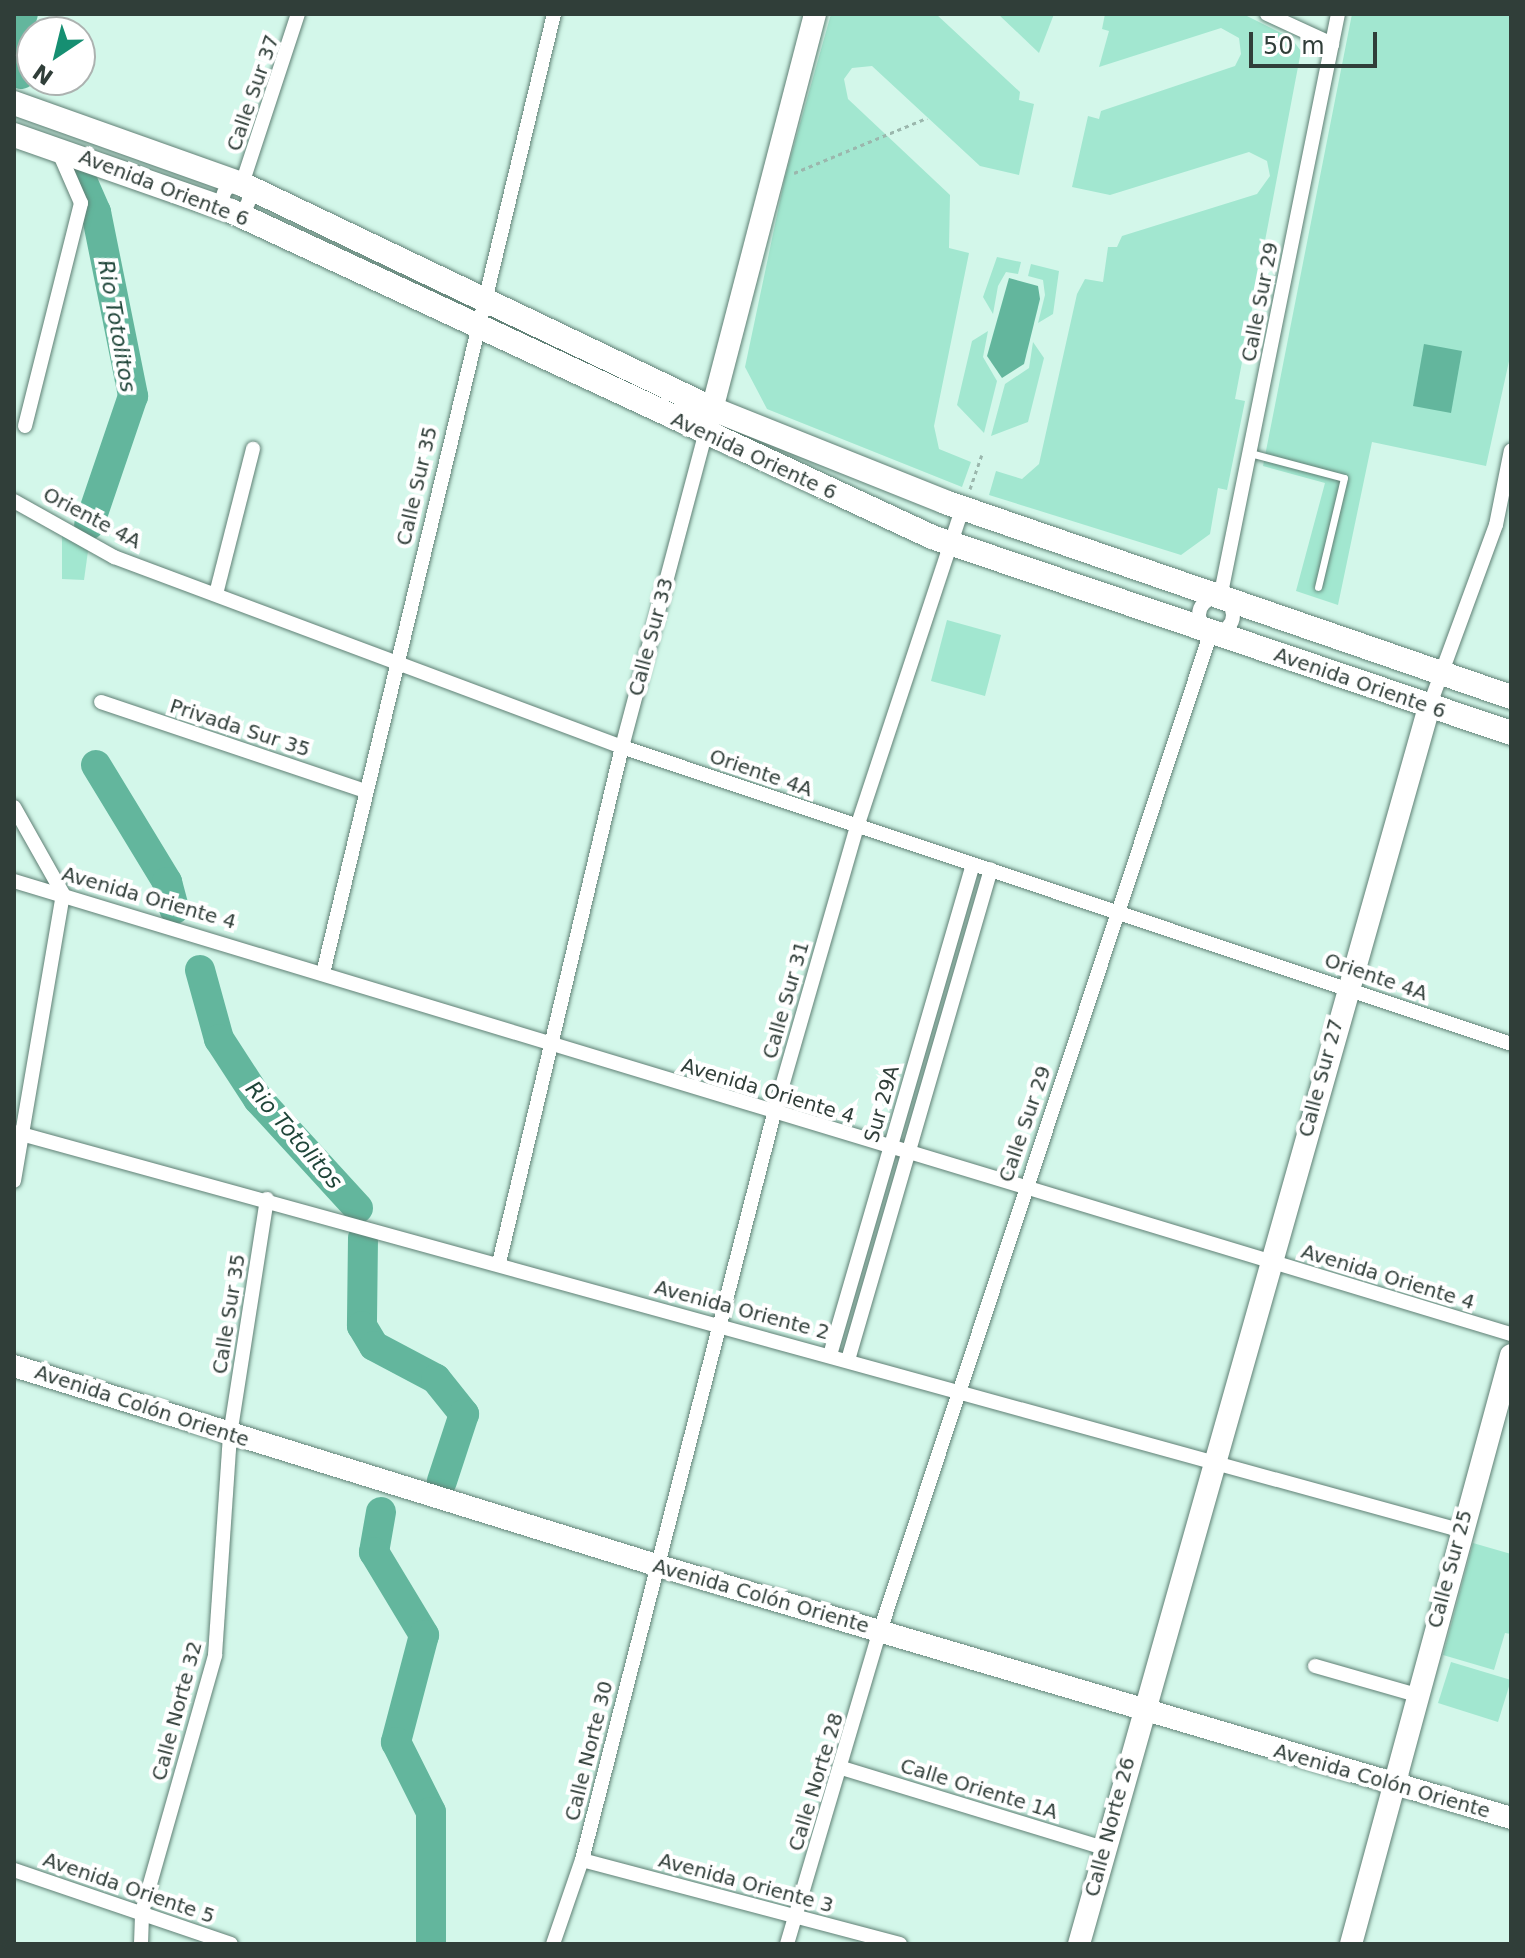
<!DOCTYPE html>
<meta charset="utf-8">
<style>
body{margin:0}
#map{position:relative;width:1525px;height:1958px;overflow:hidden;background:#d3f7ea;font-family:"DejaVu Sans",sans-serif}
div>[style]{position:absolute}
.green>*{inset:0;background:#a2e7d0}
.water>*{inset:0;background:#63b69d}
.river>*{height:30px;margin:-15px;padding:0 15px;transform-origin:15px;border-radius:15px;background:#63b69d}
.path>*{height:3px;margin-top:-1.5px;transform-origin:0;background:repeating-linear-gradient(90deg,#9bb7ad 0 4px,transparent 0 8px)}
.roads{filter:drop-shadow(0 0 2px #608075) drop-shadow(0 0 2px #608075)}
.lane>*{height:7px;margin:-3.5px;padding:0 3.5px;transform-origin:3.5px;border-radius:3.5px;background:#fff}
.street>*{height:14px;margin:-7px;padding:0 7px;transform-origin:7px;border-radius:7px;background:#fff}
.street>.ring{margin:-7px;padding:0;box-sizing:content-box;background:none;border:14px solid #fff;border-radius:50%}
.secondary>*{height:22px;margin:-11px;padding:0 11px;transform-origin:11px;border-radius:11px;background:#fff}
.primary>*{height:24px;margin:-12px;padding:0 12px;transform-origin:12px;border-radius:12px;background:#fff}
span{translate:-50% -50%;white-space:nowrap;text-align:center;line-height:1.15;-webkit-text-stroke:8px #fff;paint-order:stroke}
.street-label{font-size:20px;color:#303e39}
.water-label{font-size:22px;color:#1f4539;font-style:italic}
.frame{position:absolute;inset:0;border:16px solid #303e39;pointer-events:none}
.north{position:absolute;left:16px;top:16px;width:80px;height:80px;box-sizing:border-box;background:#fff;border:2px solid #acb2b0;border-radius:50%;rotate:215deg;font-size:22px;font-weight:700;line-height:32px;text-align:center;color:#303e39}
.north::after{content:'';display:block;margin:auto;width:28px;height:36px;background:#168f72;clip-path:polygon(50% 0,100% 100%,50% 72%,0 100%)}
.scale{position:absolute;left:1249px;top:32px;width:128px;height:36px;box-sizing:border-box;border:4px solid #303e39;border-top:0;padding-left:10px;font-size:24px;line-height:28px;white-space:nowrap;color:#303e39;-webkit-text-stroke:6px #fff;paint-order:stroke}
</style>
<div id="map">
<div class="green">
<div style="clip-path:polygon(831px 14px,936px 14px,1020px 92px,1019px 100px,1034px 104px,1019px 175px,980px 166px,872px 66px,852px 68px,844px 79px,848px 99px,950px 195px,949px 248px,969px 253px,934px 426px,939px 449px,971px 462px,962px 487px,767px 409px,745px 367px,785px 177px)"></div>
<div style="clip-path:polygon(998px 14px,1054px 14px,1039px 53px)"></div>
<div style="clip-path:polygon(1105px 14px,1243px 14px,1291px 38px,1301px 51px,1235px 399px,1245px 401px,1227px 490px,1218px 488px,1210px 534px,1181px 555px,989px 495px,996px 471px,1022px 479px,1039px 464px,1077px 294px,1085px 279px,1103px 282px,1108px 247px,1117px 247px,1122px 236px,1257px 194px,1270px 176px,1267px 161px,1249px 152px,1110px 195px,1072px 187px,1088px 116px,1099px 119px,1101px 111px,1235px 66px,1241px 54px,1239px 38px,1221px 28px,1099px 67px,1109px 31px,1102px 29px)"></div>
<div style="clip-path:polygon(1352px 14px,1511px 14px,1511px 352px,1486px 466px,1372px 442px,1338px 605px,1296px 591px,1325px 483px,1263px 466px)"></div>
<div style="clip-path:polygon(997px 257px,1021px 262px,1018px 274px,1006px 272px,998px 286px,993px 314px,983px 297px)"></div>
<div style="clip-path:polygon(1031px 264px,1059px 271px,1053px 314px,1038px 323px,1045px 295px,1043px 280px,1028px 276px)"></div>
<div style="clip-path:polygon(988px 331px,983px 357px,997px 381px,984px 433px,957px 405px,972px 341px)"></div>
<div style="clip-path:polygon(1033px 342px,1044px 358px,1028px 422px,991px 436px,1005px 384px,1029px 368px)"></div>
<div style="clip-path:polygon(62px 534px,88px 551px,84px 580px,62px 579px)"></div>
<div style="clip-path:polygon(947px 620px,1001px 635px,985px 696px,931px 681px)"></div>
<div style="clip-path:polygon(1473px 1543px,1511px 1554px,1511px 1634px,1505px 1633px,1494px 1670px,1443px 1655px)"></div>
<div style="clip-path:polygon(1451px 1662px,1511px 1680px,1498px 1722px,1438px 1703px)"></div>
</div>
<div class="water">
<div style="clip-path:polygon(1009px 278px,1038px 286px,1040px 299px,1024px 364px,1002px 378px,987px 356px)"></div>
<div style="clip-path:polygon(1424px 344px,1462px 351px,1451px 413px,1413px 406px)"></div>
</div>
<div class="river">
<div style="left:21px;top:74px;width:42px;rotate:-95.4deg"></div>
<div style="left:17px;top:32px;width:19px;rotate:-72deg"></div>
<div style="left:78px;top:171px;width:45px;rotate:66.3deg"></div>
<div style="left:96px;top:212px;width:188px;rotate:78.6deg"></div>
<div style="left:133px;top:396px;width:136px;rotate:108.8deg"></div>
<div style="left:96px;top:765px;width:137px;rotate:58.7deg"></div>
<div style="left:167px;top:882px;width:28px;rotate:75deg"></div>
<div style="left:200px;top:970px;width:72px;rotate:74.6deg"></div>
<div style="left:219px;top:1039px;width:72px;rotate:57deg"></div>
<div style="left:258px;top:1099px;width:148px;rotate:47.5deg"></div>
<div style="left:363px;top:1238px;width:88px;rotate:90.7deg"></div>
<div style="left:362px;top:1326px;width:23px;rotate:59deg"></div>
<div style="left:374px;top:1346px;width:70px;rotate:28deg"></div>
<div style="left:436px;top:1379px;width:45px;rotate:51.3deg"></div>
<div style="left:464px;top:1414px;width:71px;rotate:108.2deg"></div>
<div style="left:381px;top:1512px;width:41px;rotate:99.9deg"></div>
<div style="left:374px;top:1552px;width:97px;rotate:58.9deg"></div>
<div style="left:424px;top:1635px;width:111px;rotate:104.7deg"></div>
<div style="left:396px;top:1742px;width:78px;rotate:63.4deg"></div>
<div style="left:431px;top:1812px;width:132px;rotate:90deg"></div>
</div>
<div class="path">
<div style="left:794px;top:173px;width:144px;rotate:-22.5deg"></div>
<div style="left:970px;top:489px;width:36px;rotate:-71deg"></div>
</div>
<div class="roads">
<div class="lane">
<div style="left:1250px;top:453px;width:97px;rotate:14.9deg"></div>
<div style="left:1344px;top:478px;width:112px;rotate:103.4deg"></div>
</div>
<div class="street">
<div style="left:1267px;top:14px;width:72px;rotate:24.8deg"></div>
<div style="left:242px;top:184px;width:179px;rotate:-71.8deg"></div>
<div class="ring" style="left:223px;top:185px;width:12px;height:12px"></div>
<div style="left:25px;top:426px;width:230px;rotate:-75.9deg"></div>
<div style="left:81px;top:203px;width:60px;rotate:-113.6deg"></div>
<div style="left:14px;top:501px;width:115px;rotate:29.2deg"></div>
<div style="left:114px;top:557px;width:542px;rotate:20.51deg"></div>
<div style="left:622px;top:747px;width:937px;rotate:18.47deg"></div>
<div style="left:216px;top:594px;width:150px;rotate:-75.7deg"></div>
<div style="left:1220px;top:598px;width:596px;rotate:-78.58deg"></div>
<div class="ring" style="left:1199px;top:598px;width:20px;height:20px"></div>
<div style="left:101px;top:702px;width:280px;rotate:18.6deg"></div>
<div style="left:1429px;top:707px;width:194px;rotate:-69.8deg"></div>
<div style="left:1496px;top:525px;width:76px;rotate:-78.7deg"></div>
<div style="left:14px;top:807px;width:100px;rotate:60.6deg"></div>
<div style="left:63px;top:894px;width:291px;rotate:99.7deg"></div>
<div style="left:14px;top:881px;width:1564px;rotate:16.84deg"></div>
<div style="left:324px;top:969px;width:982px;rotate:-76.46deg"></div>
<div style="left:14px;top:1132px;width:1499px;rotate:15.4deg"></div>
<div style="left:499px;top:1263px;width:530px;rotate:-76.59deg"></div>
<div style="left:622px;top:747px;width:324px;rotate:-75.1deg"></div>
<div style="left:830px;top:1355px;width:511px;rotate:-73.76deg"></div>
<div style="left:848px;top:1360px;width:511px;rotate:-73.76deg"></div>
<div style="left:1315px;top:1666px;width:106px;rotate:15.9deg"></div>
<div style="left:842px;top:1768px;width:274px;rotate:17deg"></div>
<div style="left:582px;top:1860px;width:329px;rotate:14.8deg"></div>
<div style="left:14px;top:1870px;width:229px;rotate:18.8deg"></div>
<div style="left:141px;top:1944px;width:32px;rotate:-88deg"></div>
<div style="left:142px;top:1912px;width:267px;rotate:-74.1deg"></div>
<div style="left:215px;top:1655px;width:221px;rotate:-86.1deg"></div>
<div style="left:230px;top:1435px;width:239px;rotate:-81.1deg"></div>
<div style="left:553px;top:1944px;width:89px;rotate:-71deg"></div>
<div style="left:582px;top:1860px;width:770px;rotate:-75.57deg"></div>
<div style="left:774px;top:1114px;width:299px;rotate:-73.9deg"></div>
<div style="left:857px;top:827px;width:337px;rotate:-71.7deg"></div>
<div style="left:787px;top:1944px;width:327px;rotate:-73.5deg"></div>
<div style="left:880px;top:1631px;width:1052px;rotate:-71.67deg"></div>
</div>
<div class="secondary">
<div style="left:708px;top:425px;width:425px;rotate:-75.4deg"></div>
<div style="left:14px;top:1366px;width:672px;rotate:17.22deg"></div>
<div style="left:656px;top:1565px;width:892px;rotate:16.48deg"></div>
<div style="left:1079px;top:1944px;width:1286px;rotate:-74.2deg"></div>
<div style="left:1351px;top:1944px;width:610px;rotate:-74.8deg"></div>
</div>
<div class="primary">
<div style="left:14px;top:103px;width:242px;rotate:19.6deg"></div>
<div style="left:242px;top:184px;width:522px;rotate:25.53deg"></div>
<div style="left:713px;top:409px;width:250px;rotate:21.8deg"></div>
<div style="left:945px;top:502px;width:599px;rotate:19.01deg"></div>
<div style="left:14px;top:135px;width:230px;rotate:19.3deg"></div>
<div style="left:231px;top:211px;width:773px;rotate:24.94deg"></div>
<div style="left:932px;top:537px;width:611px;rotate:18.7deg"></div>
</div>
</div>
<div class="street-label">
<span style="left:253px;top:93px;rotate:-71deg">Calle Sur 37</span>
<span style="left:164px;top:188px;rotate:21deg">Avenida Oriente 6</span>
<span style="left:1260px;top:302px;rotate:-79deg">Calle Sur 29</span>
<span style="left:754px;top:456px;rotate:25deg">Avenida Oriente 6</span>
<span style="left:417px;top:486px;rotate:-77deg">Calle Sur 35</span>
<span style="left:92px;top:518px;rotate:28deg">Oriente 4A</span>
<span style="left:651px;top:637px;rotate:-75deg">Calle Sur 33</span>
<span style="left:1360px;top:683px;rotate:19deg">Avenida Oriente 6</span>
<span style="left:240px;top:728px;rotate:18deg">Privada Sur 35</span>
<span style="left:761px;top:773px;rotate:19deg">Oriente 4A</span>
<span style="left:149px;top:898px;rotate:16deg">Avenida Oriente 4</span>
<span style="left:1376px;top:977px;rotate:19deg">Oriente 4A</span>
<span style="left:786px;top:1000px;rotate:-74deg">Calle Sur 31</span>
<span style="left:1321px;top:1078px;rotate:-75deg">Calle Sur 27</span>
<span style="left:768px;top:1091px;rotate:17deg">Avenida Oriente 4</span>
<span style="left:882px;top:1104px;rotate:-74deg">Sur 29A</span>
<span style="left:1025px;top:1124px;rotate:-71deg">Calle Sur 29</span>
<span style="left:1388px;top:1277px;rotate:17deg">Avenida Oriente 4</span>
<span style="left:742px;top:1310px;rotate:15deg">Avenida Oriente 2</span>
<span style="left:229px;top:1314px;rotate:-81deg">Calle Sur 35</span>
<span style="left:142px;top:1406px;rotate:18deg">Avenida Colón Oriente</span>
<span style="left:1450px;top:1569px;rotate:-75deg">Calle Sur 25</span>
<span style="left:761px;top:1596px;rotate:16deg">Avenida Colón Oriente</span>
<span style="left:177px;top:1711px;rotate:-75deg">Calle Norte 32</span>
<span style="left:589px;top:1751px;rotate:-76deg">Calle Norte 30</span>
<span style="left:1382px;top:1781px;rotate:16deg">Avenida Colón Oriente</span>
<span style="left:816px;top:1782px;rotate:-73deg">Calle Norte 28</span>
<span style="left:979px;top:1789px;rotate:17deg">Calle Oriente 1A</span>
<span style="left:1110px;top:1827px;rotate:-75deg">Calle Norte 26</span>
<span style="left:746px;top:1883px;rotate:15deg">Avenida Oriente 3</span>
<span style="left:129px;top:1888px;rotate:19deg">Avenida Oriente 5</span>
</div>
<div class="water-label">
<span style="left:117px;top:326px;rotate:80deg">Rio Totolitos</span>
<span style="left:294px;top:1135px;rotate:49deg">Rio Totolitos</span>
</div>
<div class="frame"></div>
<div class="north">N</div>
<div class="scale">50 m</div>
</div>
